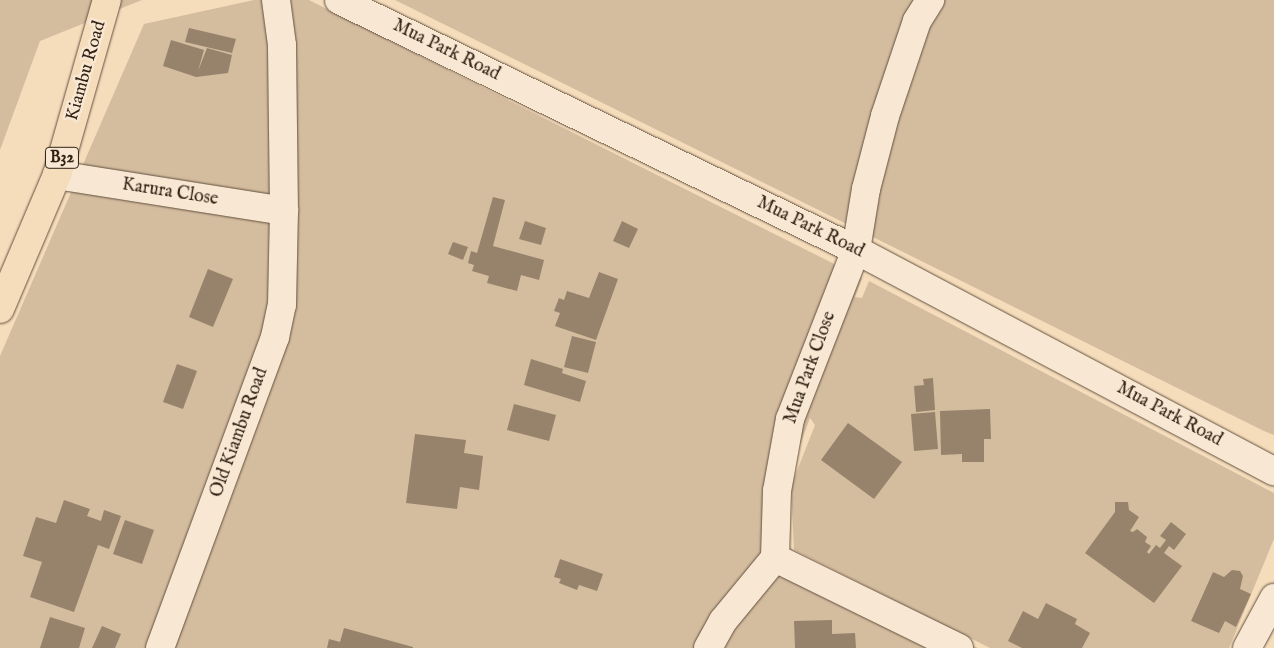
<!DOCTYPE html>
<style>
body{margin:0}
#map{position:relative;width:1274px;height:648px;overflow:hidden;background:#f5dcbb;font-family:"IM FELL English",serif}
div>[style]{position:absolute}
.green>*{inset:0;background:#d4bc9f}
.building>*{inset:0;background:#97836b}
.roads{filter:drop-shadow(0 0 1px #62503e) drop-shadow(0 0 1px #62503e)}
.minor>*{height:28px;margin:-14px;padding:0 14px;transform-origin:14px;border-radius:14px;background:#f8e8d3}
.highway>*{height:28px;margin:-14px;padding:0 14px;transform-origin:14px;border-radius:14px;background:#f5dcbb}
span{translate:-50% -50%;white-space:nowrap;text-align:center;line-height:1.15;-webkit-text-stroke:5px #f8e8d3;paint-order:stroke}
.shield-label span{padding:1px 4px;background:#f8e8d3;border:1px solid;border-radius:4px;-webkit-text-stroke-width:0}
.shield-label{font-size:16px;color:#312214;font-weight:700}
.street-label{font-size:18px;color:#312214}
</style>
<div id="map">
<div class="green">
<div style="clip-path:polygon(0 0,142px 0,40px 41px,0 150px)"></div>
<div style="clip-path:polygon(254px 0,309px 0,862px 278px,855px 297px,862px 298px,869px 281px,1274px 493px,1274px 539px,1229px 648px,990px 648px,794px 550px,791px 486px,815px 425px,810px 418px,785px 485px,786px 545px,793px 556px,978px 648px,0 648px,0 356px,144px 24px)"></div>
<div style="clip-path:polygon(395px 0,1274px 0,1274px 435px,1264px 431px)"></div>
</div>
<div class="building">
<div style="clip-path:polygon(189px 28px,236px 39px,232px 53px,185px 42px)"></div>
<div style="clip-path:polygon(171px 40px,204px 50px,198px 71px,207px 48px,232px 55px,228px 73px,196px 77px,163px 66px)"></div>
<div style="clip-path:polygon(493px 197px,505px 200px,493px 246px,544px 260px,539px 280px,521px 275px,517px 291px,487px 283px,489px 276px,472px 271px,474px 265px,468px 263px,471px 251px,477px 253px)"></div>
<div style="clip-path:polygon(525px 221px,546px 228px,541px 245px,519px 239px)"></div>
<div style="clip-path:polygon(622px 221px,638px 229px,629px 248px,613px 241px)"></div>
<div style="clip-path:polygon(453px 242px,468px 247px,463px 260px,448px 254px)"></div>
<div style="clip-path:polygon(208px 269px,233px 279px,213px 327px,189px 317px)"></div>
<div style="clip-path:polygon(599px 272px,618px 279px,596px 340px,555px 326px,560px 313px,554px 311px,559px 298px,564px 300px,567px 291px,589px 298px)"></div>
<div style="clip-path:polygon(572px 336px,596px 342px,588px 373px,564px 367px)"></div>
<div style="clip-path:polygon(531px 359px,563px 369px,562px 373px,586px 381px,580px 402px,524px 385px)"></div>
<div style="clip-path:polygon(177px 364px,197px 371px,183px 409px,163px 402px)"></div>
<div style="clip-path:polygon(933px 378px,935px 410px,916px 412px,914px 386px,924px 385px,923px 379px)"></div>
<div style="clip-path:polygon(514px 404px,556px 415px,549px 441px,507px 430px)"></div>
<div style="clip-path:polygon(990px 409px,991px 439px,984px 439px,984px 462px,962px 462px,962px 454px,941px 455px,940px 411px)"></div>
<div style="clip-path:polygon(935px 412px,938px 449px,914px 451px,911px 414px)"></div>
<div style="clip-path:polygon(848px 423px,902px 462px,874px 499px,821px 460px)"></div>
<div style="clip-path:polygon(415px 434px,466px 440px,464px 453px,483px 456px,479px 490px,460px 487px,457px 509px,406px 503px)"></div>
<div style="clip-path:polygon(64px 500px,90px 509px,87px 516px,101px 521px,104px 510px,121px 516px,109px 549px,98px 545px,74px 612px,30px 597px,42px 562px,23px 556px,36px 517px,56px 523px)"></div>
<div style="clip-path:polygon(1115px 502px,1128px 502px,1129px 510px,1139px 517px,1130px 531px,1133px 532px,1137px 529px,1147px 537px,1145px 542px,1151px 546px,1147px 552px,1149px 554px,1156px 545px,1160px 548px,1166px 540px,1160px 536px,1171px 522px,1186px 534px,1174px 550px,1169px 546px,1164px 553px,1182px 566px,1154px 603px,1085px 553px,1115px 512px)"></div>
<div style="clip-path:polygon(125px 520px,154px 530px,142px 564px,113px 554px)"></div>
<div style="clip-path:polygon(560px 559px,603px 574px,597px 591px,579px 585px,577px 590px,559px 583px,561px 579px,554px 577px)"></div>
<div style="clip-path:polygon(1232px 570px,1240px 571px,1243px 576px,1240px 589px,1251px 594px,1236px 627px,1225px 621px,1219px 633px,1191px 621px,1213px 572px,1224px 577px)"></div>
<div style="clip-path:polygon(1046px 603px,1077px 619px,1075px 624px,1090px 633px,1082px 648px,1022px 648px,1008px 641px,1023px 611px,1038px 619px)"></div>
<div style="clip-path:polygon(50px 617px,85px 628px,79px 648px,40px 648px)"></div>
<div style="clip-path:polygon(832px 620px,832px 634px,855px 633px,856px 648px,795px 648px,794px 621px)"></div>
<div style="clip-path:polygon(102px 626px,121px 634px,115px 648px,92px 648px)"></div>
<div style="clip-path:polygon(344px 628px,413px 647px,413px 648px,327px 648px,329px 639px,340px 642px)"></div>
</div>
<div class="roads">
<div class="minor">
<div style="left:339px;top:0;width:574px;rotate:25.81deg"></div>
<div style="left:856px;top:250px;width:473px;rotate:27.9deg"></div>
<div style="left:57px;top:175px;width:230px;rotate:9deg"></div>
<div style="left:775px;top:558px;width:205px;rotate:26.1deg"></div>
<div style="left:160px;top:648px;width:332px;rotate:-69.7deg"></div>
<div style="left:275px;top:337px;width:33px;rotate:-78deg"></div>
<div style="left:282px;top:305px;width:94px;rotate:-88.8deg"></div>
<div style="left:284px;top:211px;width:166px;rotate:-90.7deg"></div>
<div style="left:282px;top:45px;width:45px;rotate:-97.6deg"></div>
<div style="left:708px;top:648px;width:31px;rotate:-61deg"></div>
<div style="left:723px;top:621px;width:82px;rotate:-50.5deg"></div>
<div style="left:775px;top:558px;width:67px;rotate:-88.3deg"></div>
<div style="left:777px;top:491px;width:73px;rotate:-79.8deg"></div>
<div style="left:790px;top:419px;width:181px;rotate:-68.7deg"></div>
<div style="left:856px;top:250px;width:62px;rotate:-80.7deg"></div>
<div style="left:866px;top:189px;width:75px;rotate:-75.4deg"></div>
<div style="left:885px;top:116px;width:100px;rotate:-71.4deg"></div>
<div style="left:917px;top:21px;width:25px;rotate:-58deg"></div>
<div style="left:1247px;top:648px;width:57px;rotate:-61.6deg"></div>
</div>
<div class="highway">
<div style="left:0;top:309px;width:146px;rotate:-67deg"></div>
<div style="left:57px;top:175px;width:182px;rotate:-74.1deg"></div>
</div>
</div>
<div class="shield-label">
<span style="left:62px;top:158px">B32</span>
</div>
<div class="street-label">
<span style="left:446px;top:51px;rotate:26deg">Mua Park Road</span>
<span style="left:87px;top:71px;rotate:-74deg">Kiambu Road</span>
<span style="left:170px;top:193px;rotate:9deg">Karura Close</span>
<span style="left:810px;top:228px;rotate:26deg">Mua Park Road</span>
<span style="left:811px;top:368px;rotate:-70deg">Mua Park Close</span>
<span style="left:1169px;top:415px;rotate:28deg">Mua Park Road</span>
<span style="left:240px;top:433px;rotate:-70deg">Old Kiambu Road</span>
</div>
</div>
